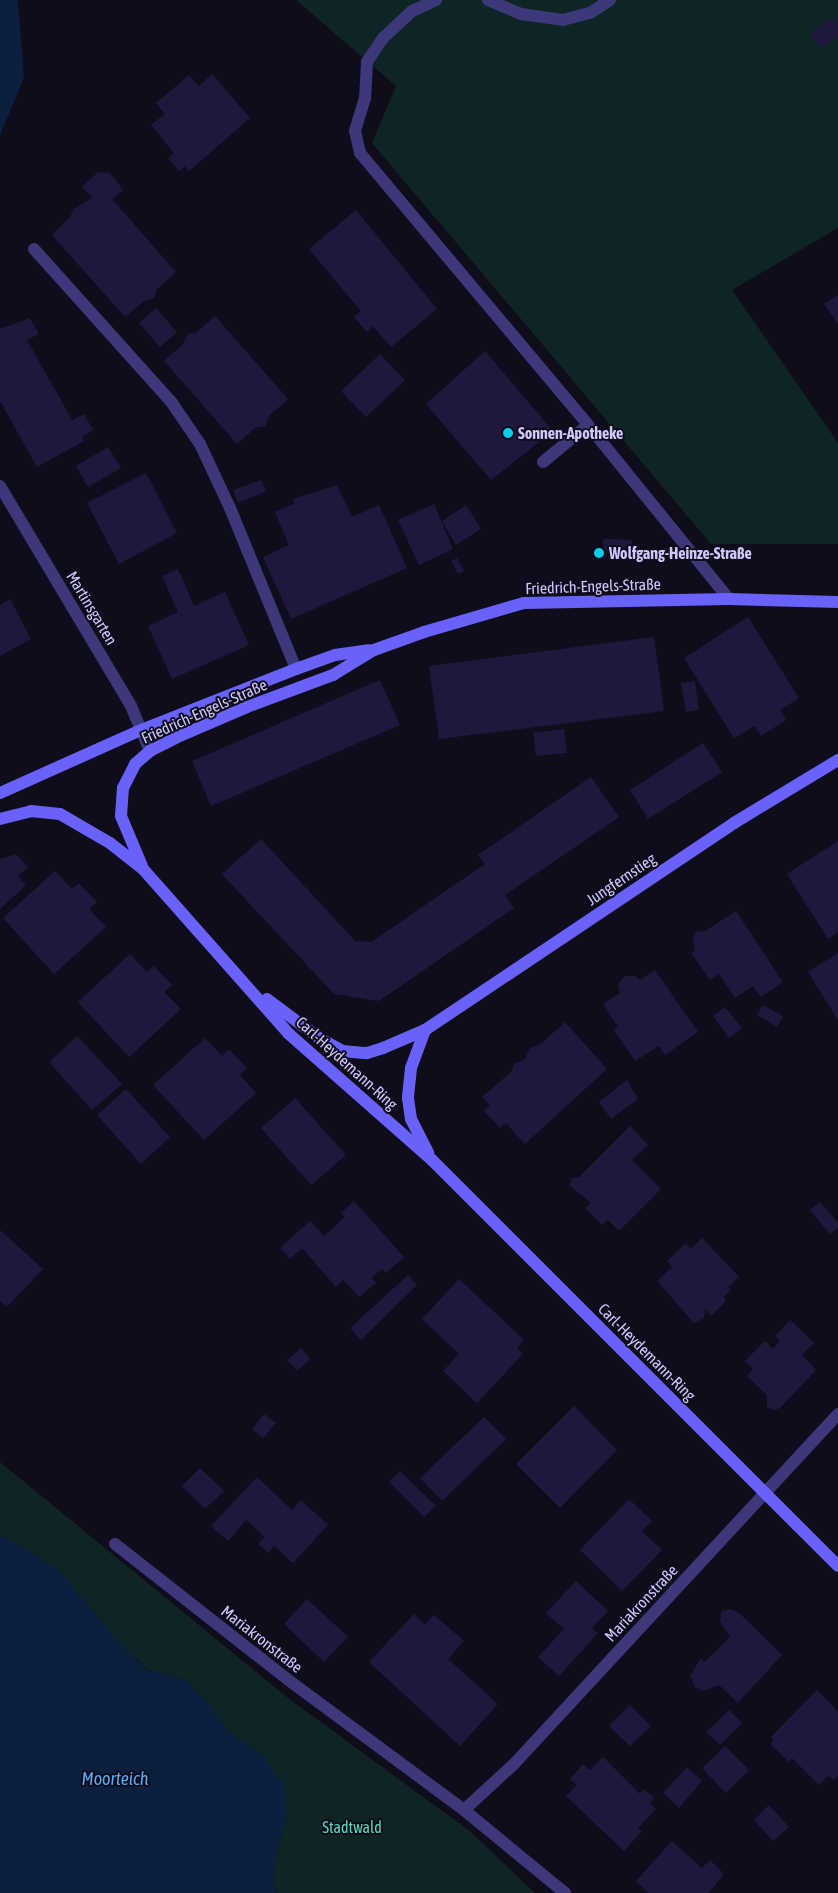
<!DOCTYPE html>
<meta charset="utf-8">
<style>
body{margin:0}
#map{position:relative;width:838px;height:1893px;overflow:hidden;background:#0f0c1c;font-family:"Asap Condensed",sans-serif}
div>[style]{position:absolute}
.green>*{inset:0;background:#0f2525}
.water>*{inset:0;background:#0d1f3e}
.building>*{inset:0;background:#20183c}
.lane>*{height:12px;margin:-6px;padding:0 6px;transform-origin:6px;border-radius:6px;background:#3c3879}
.street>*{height:12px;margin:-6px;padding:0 6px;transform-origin:6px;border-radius:6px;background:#3c3879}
.secondary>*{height:12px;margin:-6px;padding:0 6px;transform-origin:6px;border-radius:6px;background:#6962fa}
.dots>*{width:14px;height:14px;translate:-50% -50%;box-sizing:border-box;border:2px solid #0f0c1c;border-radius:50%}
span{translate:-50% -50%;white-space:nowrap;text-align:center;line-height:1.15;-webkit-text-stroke:4px #0f0c1c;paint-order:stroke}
.poi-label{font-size:16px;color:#cfc8fd;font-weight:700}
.left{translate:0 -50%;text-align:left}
.street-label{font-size:16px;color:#cfc8fd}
.park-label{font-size:16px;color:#58d9bb}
.water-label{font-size:18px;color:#59adfa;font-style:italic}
</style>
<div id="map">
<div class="green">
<div style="clip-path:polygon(296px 0,838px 0,838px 228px,732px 290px,838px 443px,838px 544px,711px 544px,372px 143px,396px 86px)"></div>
<div style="clip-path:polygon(0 1462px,288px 1698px,471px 1832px,535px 1893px,277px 1893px,273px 1885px,276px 1855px,287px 1816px,262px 1754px,227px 1730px,210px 1706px,187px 1681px,147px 1669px,117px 1641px,58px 1569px,0 1535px)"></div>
</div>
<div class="water">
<div style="clip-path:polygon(0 0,18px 0,24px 78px,0 135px)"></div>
<div style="clip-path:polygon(0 1535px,58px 1569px,117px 1641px,146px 1669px,187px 1681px,210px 1706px,227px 1730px,262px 1754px,284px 1785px,287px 1816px,276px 1855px,273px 1885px,277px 1893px,0 1893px)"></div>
</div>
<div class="building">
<div style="clip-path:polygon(833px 17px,838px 25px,838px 36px,820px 49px,810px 33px)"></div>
<div style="clip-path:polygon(212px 74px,250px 118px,189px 171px,185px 166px,179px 171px,168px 158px,174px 153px,151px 125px,165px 114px,156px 103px,189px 75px,199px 86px)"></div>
<div style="clip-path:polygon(98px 172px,110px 173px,123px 190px,112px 199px,176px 272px,157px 289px,154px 298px,144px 301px,125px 317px,52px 235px,70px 217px,74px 209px,92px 198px,82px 187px)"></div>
<div style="clip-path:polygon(356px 210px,437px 309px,391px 347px,373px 326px,367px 332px,354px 317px,361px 311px,309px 249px)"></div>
<div style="clip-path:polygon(838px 295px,838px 324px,824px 304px)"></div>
<div style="clip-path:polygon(156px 308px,177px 332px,160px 347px,139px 323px)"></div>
<div style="clip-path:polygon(215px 316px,288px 399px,269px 416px,265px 426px,255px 428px,237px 444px,164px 361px,182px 345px,188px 334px,196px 333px)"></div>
<div style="clip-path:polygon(30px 318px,39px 334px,27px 340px,72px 420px,84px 414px,93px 430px,82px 437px,84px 441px,37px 467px,0 401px,0 329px)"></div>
<div style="clip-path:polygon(485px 351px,553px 431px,491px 480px,426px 404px)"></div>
<div style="clip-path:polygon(380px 354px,405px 380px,366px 417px,341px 391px)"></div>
<div style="clip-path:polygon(108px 447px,121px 468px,88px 487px,76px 466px)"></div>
<div style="clip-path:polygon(146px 473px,177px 533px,119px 564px,87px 503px)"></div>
<div style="clip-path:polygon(261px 480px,266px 491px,238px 503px,233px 490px)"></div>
<div style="clip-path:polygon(337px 485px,352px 517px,379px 505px,407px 568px,291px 619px,263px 557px,289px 545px,275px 512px,295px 503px,293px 499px)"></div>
<div style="clip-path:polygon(434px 504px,453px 549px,419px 565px,398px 520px)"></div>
<div style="clip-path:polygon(466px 505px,481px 529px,456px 545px,442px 521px)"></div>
<div style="clip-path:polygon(603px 539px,632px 540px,632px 551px,603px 551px)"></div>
<div style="clip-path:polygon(457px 558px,464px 571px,458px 574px,451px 561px)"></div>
<div style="clip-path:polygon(178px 569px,194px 606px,225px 592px,249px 645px,172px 679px,148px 626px,178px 612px,162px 576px)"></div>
<div style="clip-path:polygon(10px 599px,31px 639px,0 656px,0 605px)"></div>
<div style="clip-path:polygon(748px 617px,799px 698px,780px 710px,786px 720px,761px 736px,755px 726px,734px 738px,684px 658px)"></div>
<div style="clip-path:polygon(654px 637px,664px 711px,439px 739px,429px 666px)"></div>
<div style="clip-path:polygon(380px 680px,400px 725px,211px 806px,192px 761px)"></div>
<div style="clip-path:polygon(695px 681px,699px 710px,686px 712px,681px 683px)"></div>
<div style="clip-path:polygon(564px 729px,567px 753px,536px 756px,533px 733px)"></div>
<div style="clip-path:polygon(703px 743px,722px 772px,648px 819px,630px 790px)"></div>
<div style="clip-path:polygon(591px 777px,619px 817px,505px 895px,514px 908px,379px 1001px,334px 994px,222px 874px,261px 839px,355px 941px,371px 942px,485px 864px,478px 855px)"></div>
<div style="clip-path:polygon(838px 841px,838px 932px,828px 939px,787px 874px)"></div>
<div style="clip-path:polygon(16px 854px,28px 867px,18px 876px,26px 885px,0 909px,0 859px)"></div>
<div style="clip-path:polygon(55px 871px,72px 889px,79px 883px,97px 902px,89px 909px,106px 927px,54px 974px,3px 918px)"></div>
<div style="clip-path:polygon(736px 911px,783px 982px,761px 997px,753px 986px,735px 998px,719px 974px,710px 980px,692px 954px,695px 947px,692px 939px,696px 932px,705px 931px)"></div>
<div style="clip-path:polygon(838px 953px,838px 1020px,808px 972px)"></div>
<div style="clip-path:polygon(130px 954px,147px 972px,154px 966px,172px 985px,164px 992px,181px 1009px,129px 1057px,78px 1002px)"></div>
<div style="clip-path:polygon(655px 970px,698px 1032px,665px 1055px,659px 1046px,635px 1061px,614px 1030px,618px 1027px,603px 1004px,620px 993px,618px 984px,625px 976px,635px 976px,640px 980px)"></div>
<div style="clip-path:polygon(763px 1005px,783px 1016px,777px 1027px,757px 1015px)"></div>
<div style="clip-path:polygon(725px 1007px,742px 1028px,729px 1038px,713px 1016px)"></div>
<div style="clip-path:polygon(565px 1022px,607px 1069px,525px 1144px,506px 1123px,500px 1128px,484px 1111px,490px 1105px,482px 1097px,511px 1072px,514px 1064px,525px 1059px,530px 1048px,541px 1044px)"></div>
<div style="clip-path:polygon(77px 1036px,122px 1084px,92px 1110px,49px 1062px)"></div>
<div style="clip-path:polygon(205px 1038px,222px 1056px,229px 1049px,247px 1068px,240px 1075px,256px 1093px,204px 1140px,153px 1085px)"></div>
<div style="clip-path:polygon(627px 1080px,638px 1099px,611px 1119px,599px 1102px)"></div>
<div style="clip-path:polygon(126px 1089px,170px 1137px,141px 1164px,97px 1115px)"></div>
<div style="clip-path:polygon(295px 1098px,346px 1155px,311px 1185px,261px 1128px)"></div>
<div style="clip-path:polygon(630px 1126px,648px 1145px,632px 1160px,661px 1189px,619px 1231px,608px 1220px,602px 1225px,585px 1208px,591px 1203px,569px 1185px,572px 1178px,579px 1177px)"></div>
<div style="clip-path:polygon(354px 1201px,404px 1257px,386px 1273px,382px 1269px,371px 1278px,376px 1283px,359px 1297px,343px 1280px,336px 1287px,302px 1248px,290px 1259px,280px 1248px,310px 1221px,324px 1236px,345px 1217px,341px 1213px)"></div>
<div style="clip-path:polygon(820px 1202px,838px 1223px,838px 1228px,830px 1234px,810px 1210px)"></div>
<div style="clip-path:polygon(0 1230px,43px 1269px,7px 1307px,0 1301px)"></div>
<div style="clip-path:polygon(702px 1238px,739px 1277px,728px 1287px,731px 1290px,723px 1297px,726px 1301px,711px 1316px,705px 1308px,704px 1318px,694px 1323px,657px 1281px,672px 1267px,667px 1261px,686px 1243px,691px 1249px)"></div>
<div style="clip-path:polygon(408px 1275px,417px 1285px,361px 1340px,350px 1328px)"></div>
<div style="clip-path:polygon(459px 1279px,524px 1340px,517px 1348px,523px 1354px,477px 1403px,443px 1371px,459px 1354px,422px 1319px)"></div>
<div style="clip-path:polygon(790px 1320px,814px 1343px,802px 1355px,816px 1370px,780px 1408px,774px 1410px,767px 1407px,767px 1395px,747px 1376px,753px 1369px,745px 1361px,765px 1341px,773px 1349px,780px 1341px,775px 1336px)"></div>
<div style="clip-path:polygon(301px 1348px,310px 1359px,297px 1371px,287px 1360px)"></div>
<div style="clip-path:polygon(574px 1406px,617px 1450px,560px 1508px,516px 1464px)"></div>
<div style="clip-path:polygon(264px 1414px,276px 1423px,263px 1438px,252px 1429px)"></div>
<div style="clip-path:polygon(484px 1417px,506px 1439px,442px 1501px,420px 1478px)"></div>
<div style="clip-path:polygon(200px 1468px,224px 1491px,205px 1509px,182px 1486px)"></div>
<div style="clip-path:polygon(400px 1471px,436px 1506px,424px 1517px,389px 1482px)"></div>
<div style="clip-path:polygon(257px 1477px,292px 1510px,301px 1500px,328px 1525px,293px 1563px,274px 1546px,268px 1553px,258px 1544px,265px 1537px,246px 1520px,228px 1541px,211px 1526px)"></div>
<div style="clip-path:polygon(629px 1499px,652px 1521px,642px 1531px,662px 1550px,622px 1591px,580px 1550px)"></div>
<div style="clip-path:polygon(576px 1581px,608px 1611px,592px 1628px,598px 1633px,559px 1676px,538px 1657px,564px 1629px,546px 1613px)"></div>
<div style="clip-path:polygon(307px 1599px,348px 1637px,324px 1662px,284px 1624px)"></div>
<div style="clip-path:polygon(729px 1609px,738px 1612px,782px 1655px,738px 1703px,719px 1685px,703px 1691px,695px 1687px,690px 1676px,701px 1658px,704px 1662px,730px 1637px,720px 1621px,721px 1611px)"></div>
<div style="clip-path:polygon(414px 1614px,425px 1625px,434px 1615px,464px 1641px,448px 1659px,498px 1704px,460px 1746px,369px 1662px)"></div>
<div style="clip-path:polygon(817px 1690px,838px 1712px,838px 1776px,834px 1780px,828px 1776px,819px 1785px,792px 1758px,789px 1762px,770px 1744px,773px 1740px,771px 1737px)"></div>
<div style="clip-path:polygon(630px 1705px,651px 1726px,630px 1746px,609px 1726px)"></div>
<div style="clip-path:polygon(729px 1710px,742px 1723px,720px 1745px,706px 1732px)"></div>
<div style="clip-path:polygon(725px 1746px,749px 1770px,726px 1793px,702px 1768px)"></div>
<div style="clip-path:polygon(603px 1757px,640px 1794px,644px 1789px,654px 1798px,650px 1803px,656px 1809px,638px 1828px,642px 1831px,624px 1851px,566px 1796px,577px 1785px,570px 1779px,583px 1764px,590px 1770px)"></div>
<div style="clip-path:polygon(687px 1767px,702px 1781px,679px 1808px,663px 1793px)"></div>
<div style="clip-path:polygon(769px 1805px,789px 1827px,773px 1841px,754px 1820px)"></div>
<div style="clip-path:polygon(672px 1841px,702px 1868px,710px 1860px,724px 1874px,709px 1893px,648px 1893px,636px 1881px)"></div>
</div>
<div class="lane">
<div style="left:436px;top:0;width:26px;rotate:155deg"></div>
<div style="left:412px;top:11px;width:40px;rotate:137deg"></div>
<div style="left:383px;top:38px;width:29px;rotate:124deg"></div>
<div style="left:367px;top:62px;width:36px;rotate:93deg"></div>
<div style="left:365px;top:98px;width:34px;rotate:107deg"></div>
<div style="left:355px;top:131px;width:23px;rotate:77deg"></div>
<div style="left:360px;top:153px;width:355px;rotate:50deg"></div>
<div style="left:488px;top:0;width:36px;rotate:23deg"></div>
<div style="left:521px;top:14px;width:42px;rotate:8.1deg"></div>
<div style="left:563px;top:20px;width:28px;rotate:-15deg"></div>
<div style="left:590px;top:13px;width:24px;rotate:-33deg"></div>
<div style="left:34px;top:249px;width:207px;rotate:48.1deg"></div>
<div style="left:172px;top:403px;width:50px;rotate:55.7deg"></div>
<div style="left:200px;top:444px;width:71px;rotate:64.9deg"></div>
<div style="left:230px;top:508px;width:174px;rotate:67.7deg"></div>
<div style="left:543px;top:462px;width:58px;rotate:-39.4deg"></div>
<div style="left:588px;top:425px;width:224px;rotate:51deg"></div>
</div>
<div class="street">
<div style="left:0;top:486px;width:256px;rotate:59.2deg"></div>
<div style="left:131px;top:706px;width:49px;rotate:67.1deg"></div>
<div style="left:115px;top:1544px;width:219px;rotate:38.1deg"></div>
<div style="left:287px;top:1679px;width:220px;rotate:36.5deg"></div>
<div style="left:464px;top:1810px;width:131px;rotate:39.4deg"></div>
<div style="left:464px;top:1810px;width:68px;rotate:-42.6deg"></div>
<div style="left:514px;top:1764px;width:477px;rotate:-47.2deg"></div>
</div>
<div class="secondary">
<div style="left:0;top:793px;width:154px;rotate:-24.1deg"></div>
<div style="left:141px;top:730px;width:167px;rotate:-21.5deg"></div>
<div style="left:296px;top:669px;width:41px;rotate:-19.7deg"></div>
<div style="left:335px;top:655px;width:34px;rotate:-8deg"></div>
<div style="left:0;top:819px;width:32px;rotate:-14deg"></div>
<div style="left:31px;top:811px;width:29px;rotate:6deg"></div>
<div style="left:60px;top:814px;width:58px;rotate:30.1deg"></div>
<div style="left:110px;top:843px;width:42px;rotate:38.2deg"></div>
<div style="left:143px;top:869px;width:220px;rotate:48.5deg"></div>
<div style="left:289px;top:1034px;width:191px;rotate:41.4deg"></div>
<div style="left:432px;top:1160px;width:574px;rotate:45deg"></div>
<div style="left:142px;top:866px;width:54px;rotate:-112.8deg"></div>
<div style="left:121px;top:816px;width:28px;rotate:-86deg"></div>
<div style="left:123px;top:788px;width:27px;rotate:-63deg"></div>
<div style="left:135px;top:764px;width:20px;rotate:-41deg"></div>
<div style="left:150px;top:751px;width:28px;rotate:-27deg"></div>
<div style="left:175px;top:738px;width:78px;rotate:-23.3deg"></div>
<div style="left:247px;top:707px;width:92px;rotate:-20.4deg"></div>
<div style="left:333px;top:675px;width:48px;rotate:-31.4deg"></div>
<div style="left:374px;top:650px;width:53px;rotate:-19.8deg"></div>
<div style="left:424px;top:632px;width:104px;rotate:-16.2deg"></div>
<div style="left:524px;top:603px;width:205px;rotate:-1.1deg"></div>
<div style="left:729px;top:599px;width:109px;rotate:1.6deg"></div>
<div style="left:267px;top:999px;width:65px;rotate:36.9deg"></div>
<div style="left:319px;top:1038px;width:26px;rotate:29deg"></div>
<div style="left:342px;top:1051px;width:25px;rotate:5deg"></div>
<div style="left:367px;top:1053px;width:17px;rotate:-17deg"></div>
<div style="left:383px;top:1048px;width:46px;rotate:-23.2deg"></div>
<div style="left:425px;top:1030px;width:372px;rotate:-33.8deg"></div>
<div style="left:734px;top:823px;width:122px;rotate:-31.2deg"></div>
<div style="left:425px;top:1030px;width:40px;rotate:110.2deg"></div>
<div style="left:411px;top:1068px;width:30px;rotate:96deg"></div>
<div style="left:408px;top:1098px;width:21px;rotate:82deg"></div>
<div style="left:411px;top:1119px;width:38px;rotate:63deg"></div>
</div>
<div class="dots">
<div style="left:508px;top:433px;background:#07cfea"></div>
<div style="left:599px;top:553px;background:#07cfea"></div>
</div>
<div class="poi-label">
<span class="left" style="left:518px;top:433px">Sonnen-Apotheke</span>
<span class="left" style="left:609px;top:553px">Wolfgang-Heinze-Straße</span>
</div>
<div class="street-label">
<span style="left:593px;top:586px;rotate:-2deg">Friedrich-Engels-Straße</span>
<span style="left:92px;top:608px;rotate:59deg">Martinsgarten</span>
<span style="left:204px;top:711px;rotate:-24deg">Friedrich-Engels-Straße</span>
<span style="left:621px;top:879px;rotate:-34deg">Jungfernstieg</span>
<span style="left:347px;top:1063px;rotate:42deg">Carl-Heydemann-Ring</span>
<span style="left:647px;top:1352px;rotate:45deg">Carl-Heydemann-Ring</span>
<span style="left:641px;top:1603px;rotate:-47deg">Mariakronstraße</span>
<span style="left:262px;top:1639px;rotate:38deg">Mariakronstraße</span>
</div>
<div class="park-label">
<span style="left:352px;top:1827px">Stadtwald</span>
</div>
<div class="water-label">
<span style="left:115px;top:1779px">Moorteich</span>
</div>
</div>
